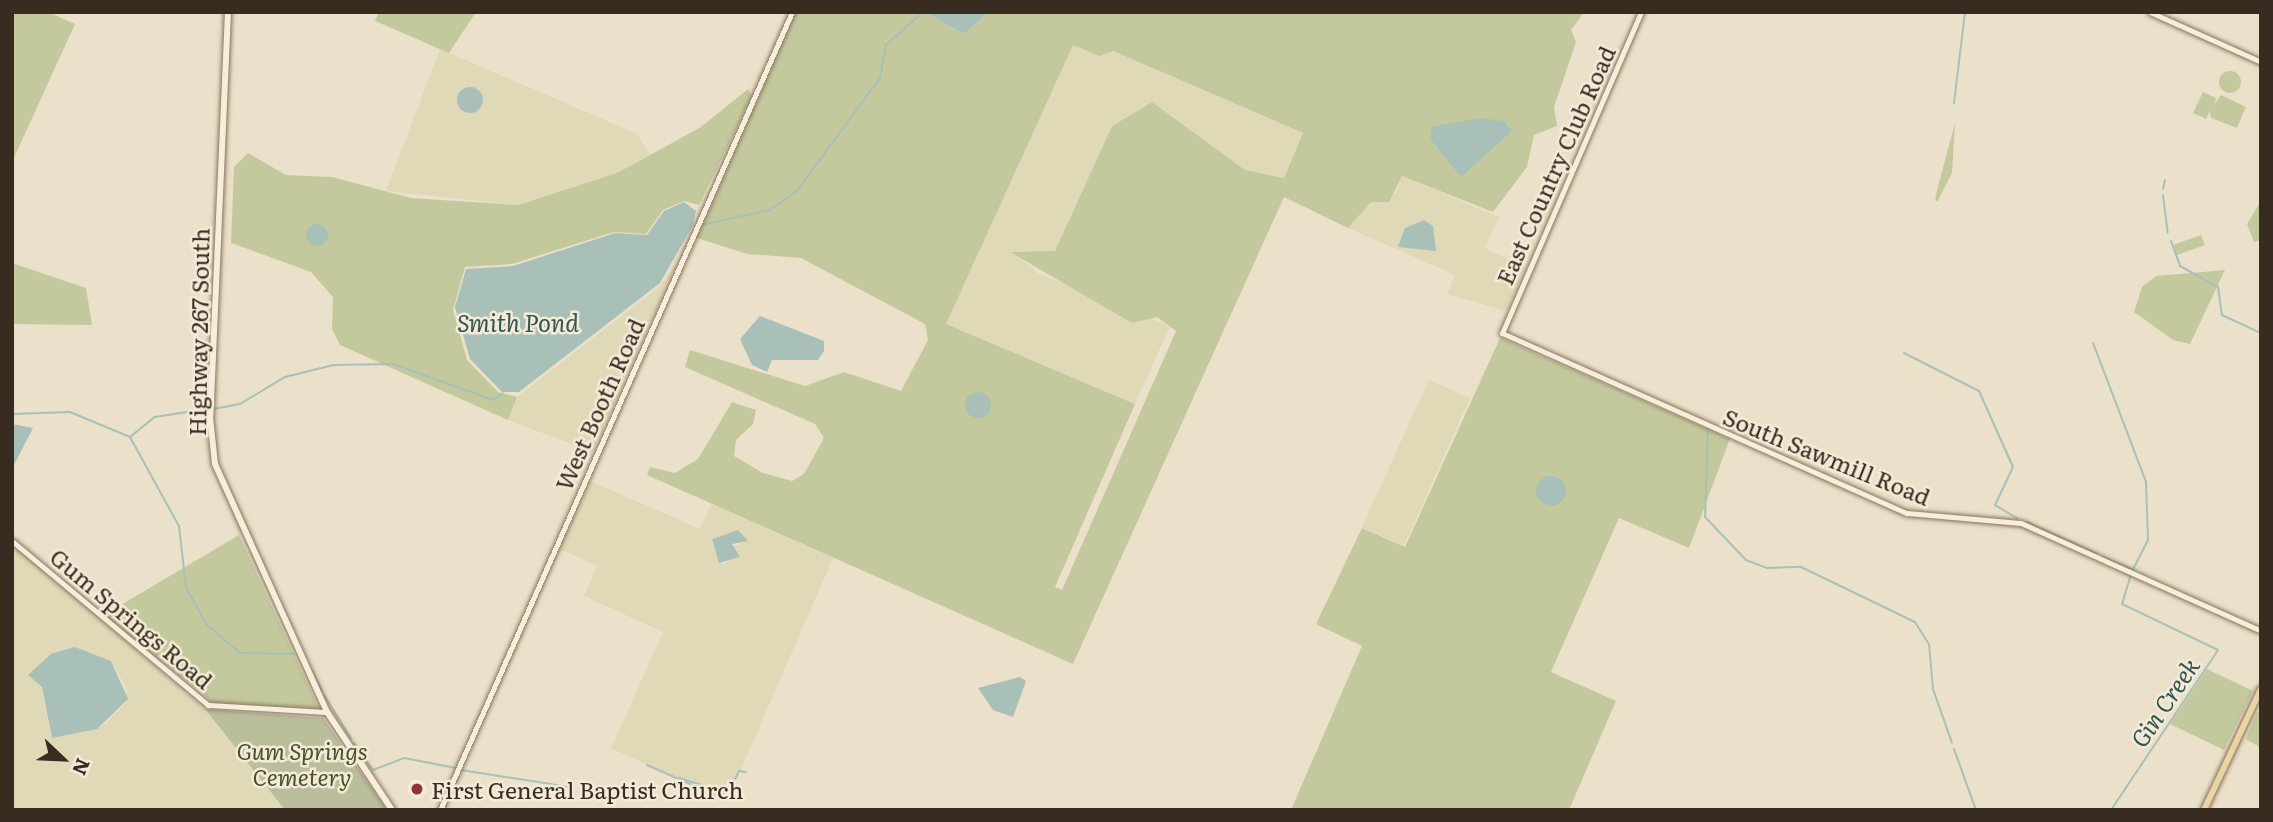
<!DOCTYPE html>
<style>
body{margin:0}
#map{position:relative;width:2273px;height:822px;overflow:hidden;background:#ebe0c9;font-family:Literata,serif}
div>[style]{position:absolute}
.farmland>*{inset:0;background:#e0d9b7}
.green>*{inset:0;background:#c4c99d}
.round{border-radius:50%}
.cemetery>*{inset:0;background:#bbbe9b}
.water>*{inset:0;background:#a9c0b9}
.stream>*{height:2px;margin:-1px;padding:0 1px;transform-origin:1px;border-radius:1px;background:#a9c0b9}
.roads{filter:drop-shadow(0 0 2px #86735f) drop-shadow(0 0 2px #86735f)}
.tertiary>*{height:5px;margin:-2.5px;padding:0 2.5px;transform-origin:2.5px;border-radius:2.5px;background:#f6eedb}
.secondary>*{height:6px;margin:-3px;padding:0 3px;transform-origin:3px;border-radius:3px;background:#f6eedb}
.primary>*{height:6px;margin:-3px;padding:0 3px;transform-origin:3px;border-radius:3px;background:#ead4a4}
.dots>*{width:19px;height:19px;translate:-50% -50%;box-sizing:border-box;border:4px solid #f3ebd8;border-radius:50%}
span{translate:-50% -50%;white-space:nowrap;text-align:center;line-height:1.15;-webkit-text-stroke:5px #f3ebd8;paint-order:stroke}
.street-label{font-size:23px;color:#382c21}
.park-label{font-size:23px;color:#495229;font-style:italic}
.poi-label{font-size:23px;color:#382c21}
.left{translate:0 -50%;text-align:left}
.water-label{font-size:24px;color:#325653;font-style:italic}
.frame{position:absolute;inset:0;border:14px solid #382c21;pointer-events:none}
.north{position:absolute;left:28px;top:724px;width:70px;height:70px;-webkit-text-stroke:5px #f3ebd8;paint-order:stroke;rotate:113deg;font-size:19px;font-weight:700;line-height:28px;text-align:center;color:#382c21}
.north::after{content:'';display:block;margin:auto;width:24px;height:32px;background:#382c21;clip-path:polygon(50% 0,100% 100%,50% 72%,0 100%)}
</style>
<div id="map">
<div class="farmland">
<div style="clip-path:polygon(1073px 45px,1099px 56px,1113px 51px,1303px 133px,1284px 178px,1245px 170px,1152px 102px,1112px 126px,1055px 251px,1011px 251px,1039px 274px,1170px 326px,1135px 404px,945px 324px)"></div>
<div style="clip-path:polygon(440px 49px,637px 134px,650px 155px,619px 172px,519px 205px,386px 191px)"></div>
<div style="clip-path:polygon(1402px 176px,1499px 217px,1485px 248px,1525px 268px,1506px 311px,1447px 294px,1455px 275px,1348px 228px,1371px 202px,1395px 194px)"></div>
<div style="clip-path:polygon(677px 262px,593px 452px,508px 420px,517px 397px,661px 285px)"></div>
<div style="clip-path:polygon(1429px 380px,1470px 398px,1404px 546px,1362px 527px)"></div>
<div style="clip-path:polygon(evenodd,590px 481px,700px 529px,711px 504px,833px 558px,728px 799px,611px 749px,663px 632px,584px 596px,597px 566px,560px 549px,590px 481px,738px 530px,740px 546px,731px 546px,736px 558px,723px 564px,714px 538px,738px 530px)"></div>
<div style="clip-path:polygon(evenodd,12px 544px,205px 709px,285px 810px,12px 810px,12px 544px,111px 661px,127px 689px,126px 703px,102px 726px,51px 737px,41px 684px,111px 661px)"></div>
</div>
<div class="green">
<div style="clip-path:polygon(12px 12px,48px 12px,75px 24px,12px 162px)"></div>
<div style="clip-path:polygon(379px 12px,476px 12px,449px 53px,375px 21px)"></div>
<div style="clip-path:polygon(evenodd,796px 12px,925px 12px,964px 34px,989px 12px,1584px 12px,1571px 30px,1576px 42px,1554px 107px,1557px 126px,1534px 135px,1527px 167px,1493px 212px,1402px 176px,1389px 202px,1371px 202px,1348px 228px,1284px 197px,1073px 664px,647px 475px,650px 467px,675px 473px,698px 459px,732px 402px,756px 410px,753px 424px,736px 440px,734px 456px,763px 473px,792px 481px,804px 474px,824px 438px,815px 424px,685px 367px,690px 350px,805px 386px,844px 372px,901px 391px,928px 340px,925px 324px,801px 258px,747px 254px,697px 238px,796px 12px,1073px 45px,1099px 56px,1113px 51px,1303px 133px,1284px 178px,1245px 170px,1152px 102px,1112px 126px,1055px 251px,1010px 252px,1132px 323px,1157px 317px,1176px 331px,1062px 590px,1055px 587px,1135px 404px,946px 324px,1073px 45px)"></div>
<div class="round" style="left:2219px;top:71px;width:22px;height:22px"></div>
<div style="clip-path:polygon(748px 89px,752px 96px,699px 205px,684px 201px,663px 210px,646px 234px,614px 232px,512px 264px,465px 267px,453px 310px,467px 360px,498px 392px,517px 397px,508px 420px,340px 345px,332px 329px,333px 297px,311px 272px,231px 243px,234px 167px,248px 153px,286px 175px,332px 177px,411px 198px,519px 205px,619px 172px,701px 127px)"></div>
<div style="clip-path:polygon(2203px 92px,2216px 98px,2214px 105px,2221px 95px,2246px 107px,2237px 128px,2211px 118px,2210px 111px,2206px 119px,2193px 113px)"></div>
<div style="clip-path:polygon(1955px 123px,1952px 173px,1937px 202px,1935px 198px)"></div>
<div style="clip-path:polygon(2261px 201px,2261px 240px,2254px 242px,2247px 224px)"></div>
<div style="clip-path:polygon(2201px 235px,2205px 245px,2177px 255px,2173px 245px)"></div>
<div style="clip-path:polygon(12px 263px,86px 288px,92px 325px,12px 324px)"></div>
<div style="clip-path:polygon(2225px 270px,2190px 344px,2173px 340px,2134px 312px,2142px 287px,2156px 276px)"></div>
<div style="clip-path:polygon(1500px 338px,1730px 439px,1689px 548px,1619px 518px,1551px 672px,1616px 701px,1569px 810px,1291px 810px,1362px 646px,1316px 624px,1362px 528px,1405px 547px)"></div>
<div style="clip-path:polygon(239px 535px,319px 709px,214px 703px,104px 615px)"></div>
<div style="clip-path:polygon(2207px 669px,2253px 691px,2224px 750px,2170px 724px)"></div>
<div style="clip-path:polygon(2257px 712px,2261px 714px,2261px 748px,2246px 739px)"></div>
</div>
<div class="cemetery">
<div style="clip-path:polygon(205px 709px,323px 718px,387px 810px,285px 810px)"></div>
</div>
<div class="water">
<div style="clip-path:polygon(925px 12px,989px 12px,964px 34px)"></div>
<div class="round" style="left:457px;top:87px;width:26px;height:26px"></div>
<div style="clip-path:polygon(1480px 118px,1504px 121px,1512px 131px,1461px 177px,1431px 140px,1431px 127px)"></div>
<div style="clip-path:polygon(684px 202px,696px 211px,693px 225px,660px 283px,519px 392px,502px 392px,470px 359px,455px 307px,466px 269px,513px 266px,615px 233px,647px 235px,664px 211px)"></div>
<div style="clip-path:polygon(1424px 220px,1433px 226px,1436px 251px,1398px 247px,1405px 228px)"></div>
<div class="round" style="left:306px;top:224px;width:22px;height:22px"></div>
<div style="clip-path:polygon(760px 316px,824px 341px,824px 351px,818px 360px,772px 360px,767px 372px,752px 365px,740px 339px)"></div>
<div class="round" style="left:965px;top:392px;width:26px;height:26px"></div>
<div style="clip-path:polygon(12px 424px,33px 428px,12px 469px)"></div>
<div class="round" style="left:1536px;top:476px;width:30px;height:30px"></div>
<div style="clip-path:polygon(738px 530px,748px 541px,732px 544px,740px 557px,719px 563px,712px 539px)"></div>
<div style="clip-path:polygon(75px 647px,111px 661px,128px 699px,97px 729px,52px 738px,42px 687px,28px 675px,51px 654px)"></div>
<div style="clip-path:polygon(1020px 677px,1026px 681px,1013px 717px,993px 710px,978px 688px)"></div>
</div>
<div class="stream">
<div style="left:1954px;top:103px;width:92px;rotate:-83.1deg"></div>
<div style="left:2163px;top:189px;width:9px;rotate:-77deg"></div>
<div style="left:2163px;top:195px;width:38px;rotate:83deg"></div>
<div style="left:701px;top:225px;width:71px;rotate:-12.3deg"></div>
<div style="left:770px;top:210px;width:32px;rotate:-35deg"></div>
<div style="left:796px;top:192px;width:142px;rotate:-53.6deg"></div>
<div style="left:880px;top:78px;width:34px;rotate:-80deg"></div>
<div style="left:886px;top:45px;width:50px;rotate:-41.7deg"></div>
<div style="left:2171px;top:241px;width:27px;rotate:70deg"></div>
<div style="left:2180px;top:266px;width:43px;rotate:28.9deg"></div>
<div style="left:2218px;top:287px;width:28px;rotate:82deg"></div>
<div style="left:2222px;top:315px;width:43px;rotate:24.8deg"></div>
<div style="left:2093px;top:343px;width:149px;rotate:69.1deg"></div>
<div style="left:2146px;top:482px;width:58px;rotate:88deg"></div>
<div style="left:2148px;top:540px;width:34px;rotate:117deg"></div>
<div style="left:1904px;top:353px;width:84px;rotate:26.9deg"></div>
<div style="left:1979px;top:391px;width:83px;rotate:65.9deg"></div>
<div style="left:2013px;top:467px;width:42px;rotate:115.3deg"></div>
<div style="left:1995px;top:505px;width:26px;rotate:31deg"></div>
<div style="left:214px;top:409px;width:26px;rotate:-11deg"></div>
<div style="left:240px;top:404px;width:52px;rotate:-31deg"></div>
<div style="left:285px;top:377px;width:50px;rotate:-13.8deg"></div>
<div style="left:334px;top:365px;width:59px;rotate:-1deg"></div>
<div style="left:393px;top:364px;width:106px;rotate:19.8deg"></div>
<div style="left:493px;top:400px;width:12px;rotate:-35deg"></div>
<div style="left:12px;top:414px;width:58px;rotate:-2deg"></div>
<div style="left:70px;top:412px;width:65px;rotate:22.6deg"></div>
<div style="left:130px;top:437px;width:32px;rotate:-39deg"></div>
<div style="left:155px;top:417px;width:52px;rotate:-8.9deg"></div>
<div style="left:1708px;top:428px;width:89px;rotate:91.9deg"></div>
<div style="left:1705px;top:517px;width:59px;rotate:46.4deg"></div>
<div style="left:1746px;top:560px;width:22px;rotate:21deg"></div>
<div style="left:1767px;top:568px;width:34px;rotate:-2deg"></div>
<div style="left:1801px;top:567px;width:127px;rotate:25.8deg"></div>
<div style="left:1915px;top:622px;width:26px;rotate:58deg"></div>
<div style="left:1929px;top:644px;width:45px;rotate:84.9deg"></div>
<div style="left:1933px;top:689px;width:57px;rotate:70.6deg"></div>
<div style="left:130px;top:437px;width:102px;rotate:61.2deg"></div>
<div style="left:179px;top:526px;width:61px;rotate:83.5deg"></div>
<div style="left:186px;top:587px;width:42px;rotate:61.6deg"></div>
<div style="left:206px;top:624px;width:45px;rotate:40.5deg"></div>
<div style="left:240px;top:653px;width:54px;rotate:1.1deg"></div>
<div style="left:2027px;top:522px;width:76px;rotate:24.2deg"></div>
<div style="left:2103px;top:557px;width:30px;rotate:23deg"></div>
<div style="left:311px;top:670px;width:24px;rotate:62deg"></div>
<div style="left:324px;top:695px;width:51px;rotate:57.9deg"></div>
<div style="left:354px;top:743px;width:33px;rotate:55deg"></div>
<div style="left:373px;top:770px;width:33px;rotate:-21deg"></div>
<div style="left:404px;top:758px;width:53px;rotate:10.9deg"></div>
<div style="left:1954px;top:749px;width:65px;rotate:70.2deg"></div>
<div style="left:647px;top:765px;width:77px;rotate:23.9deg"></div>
<div style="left:461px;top:770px;width:109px;rotate:8.9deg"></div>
<div style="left:679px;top:778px;width:34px;rotate:17deg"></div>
<div style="left:711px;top:797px;width:18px;rotate:-16deg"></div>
<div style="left:728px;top:792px;width:24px;rotate:-62deg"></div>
<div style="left:739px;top:771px;width:7px;rotate:8deg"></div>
<div style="left:2111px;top:810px;width:192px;rotate:-56.2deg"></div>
<div style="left:2218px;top:650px;width:106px;rotate:-154.4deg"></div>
<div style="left:2122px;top:604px;width:30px;rotate:-73deg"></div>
</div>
<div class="roads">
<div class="tertiary">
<div style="left:1641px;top:12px;width:350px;rotate:113.4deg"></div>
<div style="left:1502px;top:333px;width:443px;rotate:24deg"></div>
<div style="left:1907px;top:513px;width:114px;rotate:5deg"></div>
<div style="left:2021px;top:523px;width:263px;rotate:24.2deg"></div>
<div style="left:2150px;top:12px;width:122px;rotate:24.2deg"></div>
<div style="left:12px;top:541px;width:256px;rotate:39.9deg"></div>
<div style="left:208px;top:705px;width:119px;rotate:3.4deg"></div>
<div style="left:440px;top:810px;width:872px;rotate:-66.2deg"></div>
</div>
<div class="secondary">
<div style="left:228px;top:12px;width:405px;rotate:92.5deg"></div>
<div style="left:210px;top:417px;width:47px;rotate:83.9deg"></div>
<div style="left:215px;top:464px;width:272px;rotate:65.7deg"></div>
<div style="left:327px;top:712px;width:118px;rotate:56.4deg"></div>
</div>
<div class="primary">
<div style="left:2204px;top:810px;width:134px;rotate:-64.8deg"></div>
</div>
</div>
<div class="dots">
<div style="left:417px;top:789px;background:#903436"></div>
</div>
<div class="street-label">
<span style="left:1555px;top:165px;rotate:-66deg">East Country Club Road</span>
<span style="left:198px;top:332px;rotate:-89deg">Highway 267 South</span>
<span style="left:599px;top:404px;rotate:-66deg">West Booth Road</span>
<span style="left:1827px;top:456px;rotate:22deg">South Sawmill Road</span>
<span style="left:132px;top:618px;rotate:40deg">Gum Springs Road</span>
</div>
<div class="park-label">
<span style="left:302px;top:763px">Gum Springs<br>Cemetery</span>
</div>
<div class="poi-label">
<span class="left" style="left:431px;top:789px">First General Baptist Church</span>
</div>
<div class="water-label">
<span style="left:518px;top:322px">Smith Pond</span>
<span style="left:2164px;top:702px;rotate:-56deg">Gin Creek</span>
</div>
<div class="frame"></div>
<div class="north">N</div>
</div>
